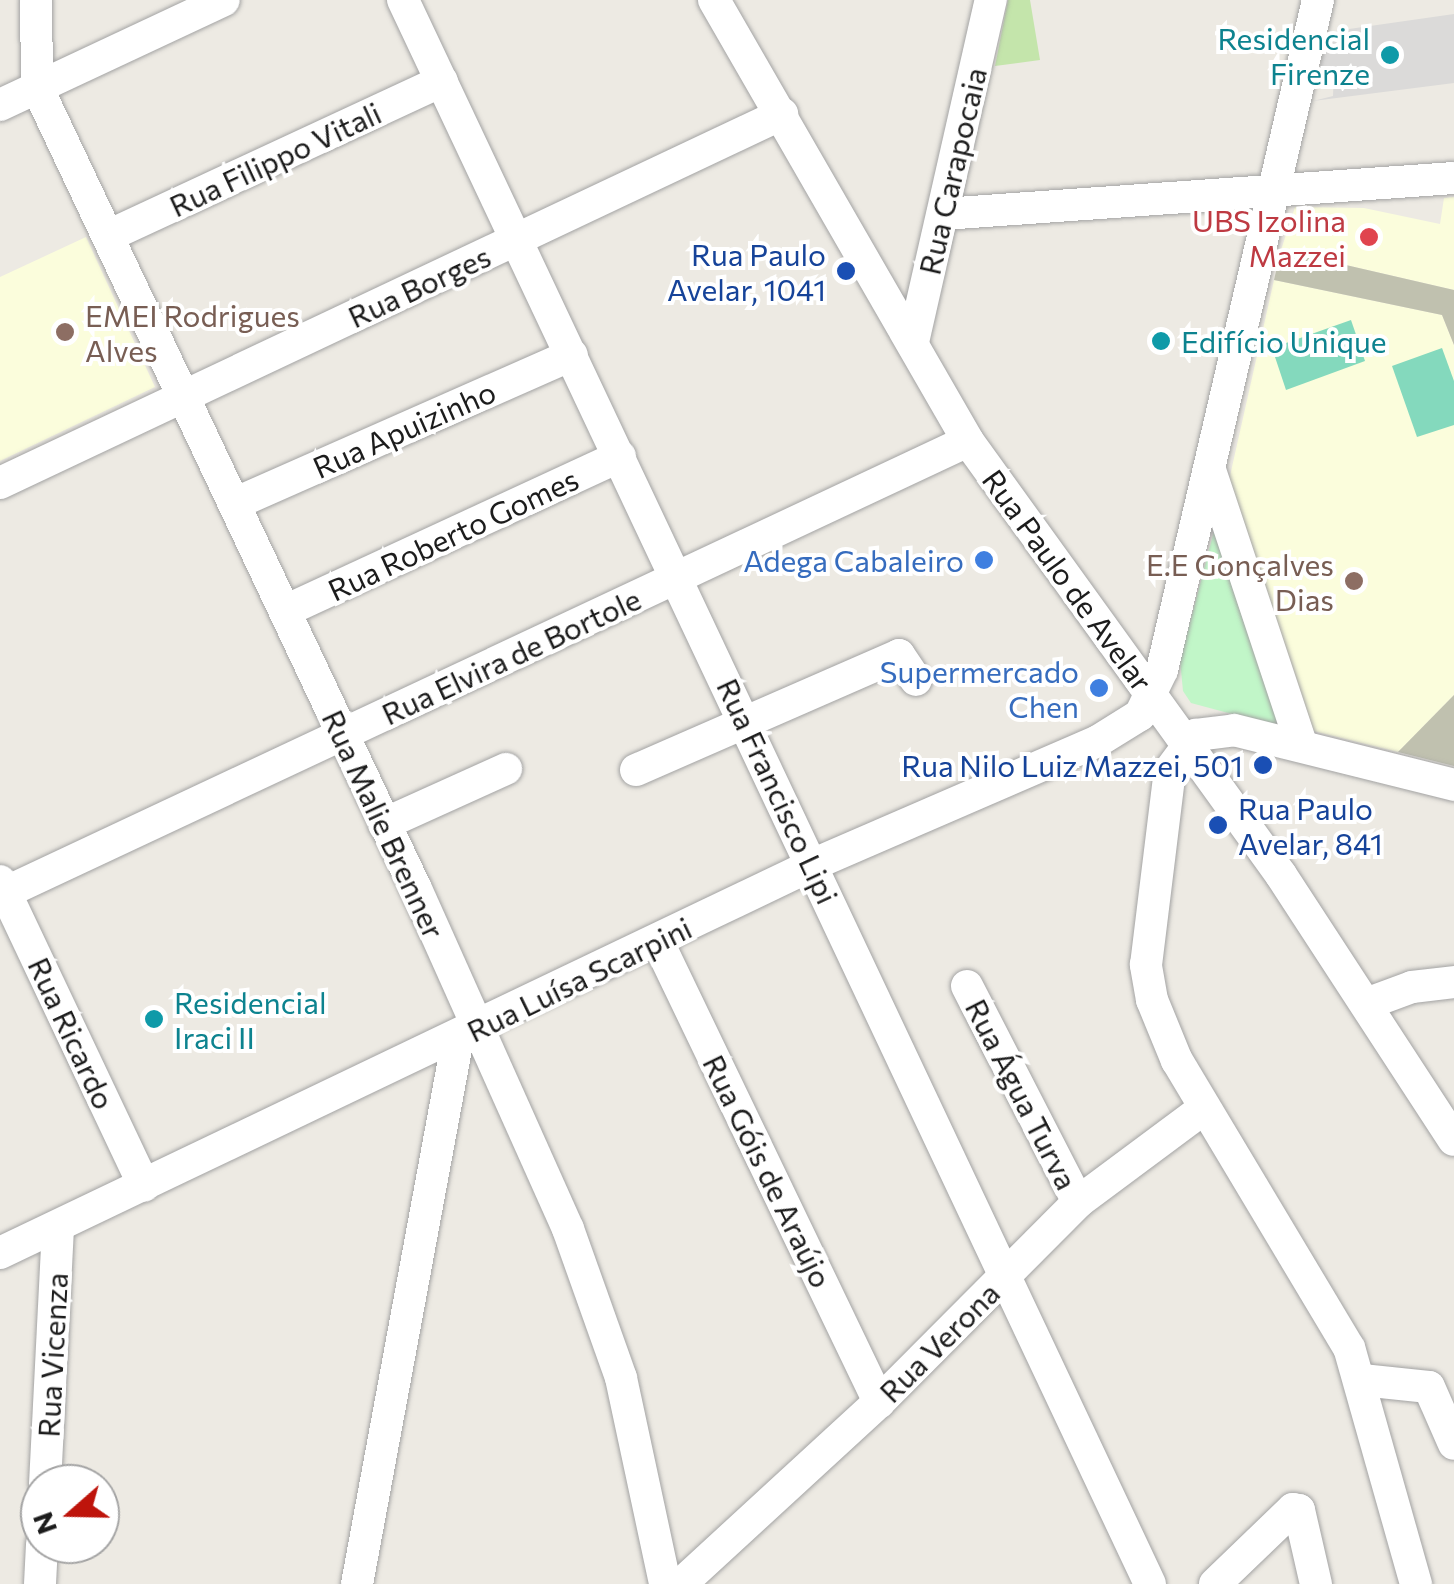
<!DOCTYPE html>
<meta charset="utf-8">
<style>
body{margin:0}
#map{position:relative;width:1454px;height:1584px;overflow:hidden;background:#edeae3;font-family:Commissioner,sans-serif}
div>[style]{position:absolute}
.residential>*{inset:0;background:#dbdad9}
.education>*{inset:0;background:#fbfddc}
.construction>*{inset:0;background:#c0c1af}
.grass>*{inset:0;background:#c4e5ab}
.park>*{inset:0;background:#c1f6c8}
.pitch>*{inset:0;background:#84d9bd}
.roads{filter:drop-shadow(0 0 2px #a3a3a3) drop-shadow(0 0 2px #a3a3a3)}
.minor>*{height:32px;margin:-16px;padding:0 16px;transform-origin:16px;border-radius:16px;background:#fff}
.dots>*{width:28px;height:28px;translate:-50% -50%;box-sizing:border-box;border:5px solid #fff;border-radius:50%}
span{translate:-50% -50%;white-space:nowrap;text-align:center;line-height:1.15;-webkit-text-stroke:8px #fff;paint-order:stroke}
.culture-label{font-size:30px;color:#0d838f}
.right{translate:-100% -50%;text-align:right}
.left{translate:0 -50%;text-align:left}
.street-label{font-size:30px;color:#1c1c1c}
.health-label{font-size:30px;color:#be3a42}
.transit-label{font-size:30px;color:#164399}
.education-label{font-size:30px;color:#785e54}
.shop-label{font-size:30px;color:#366cbe}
.north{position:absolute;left:20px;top:1464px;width:100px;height:100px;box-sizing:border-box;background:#fff;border:2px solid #a4a4a4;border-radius:50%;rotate:250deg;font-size:28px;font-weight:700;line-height:40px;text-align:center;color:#1c1c1c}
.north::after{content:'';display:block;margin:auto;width:35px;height:45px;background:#be140b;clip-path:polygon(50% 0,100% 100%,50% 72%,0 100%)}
</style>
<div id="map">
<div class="residential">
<div style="clip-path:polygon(1454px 14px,1454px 83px,1313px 101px,1333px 96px,1334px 70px,1319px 71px,1328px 32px)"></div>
</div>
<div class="education">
<div style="clip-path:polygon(1454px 197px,1454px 290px,1281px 250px,1295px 207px,1364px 208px,1440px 224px,1444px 198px)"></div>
<div style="clip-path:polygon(86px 237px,155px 387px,0 461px,0 277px)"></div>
<div style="clip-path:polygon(1274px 280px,1442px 315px,1454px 345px,1454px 695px,1398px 752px,1301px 728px,1225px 498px)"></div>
</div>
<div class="construction">
<div style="clip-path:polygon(1281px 250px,1454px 290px,1454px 345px,1442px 315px,1274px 280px)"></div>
<div style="clip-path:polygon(1454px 695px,1454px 766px,1398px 752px)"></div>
</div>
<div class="grass">
<div style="clip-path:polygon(1008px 0,1030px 0,1040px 60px,995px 66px)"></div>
</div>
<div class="park">
<div style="clip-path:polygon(1219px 512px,1292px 730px,1191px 703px,1183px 691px,1180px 660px)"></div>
</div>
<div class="pitch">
<div style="clip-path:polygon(1351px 320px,1365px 361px,1286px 390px,1272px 348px)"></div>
<div style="clip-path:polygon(1442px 348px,1454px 381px,1454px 425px,1417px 437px,1392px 366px)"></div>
</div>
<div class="roads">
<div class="minor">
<div style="left:36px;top:0;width:87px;rotate:89.3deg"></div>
<div style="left:37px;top:87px;width:887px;rotate:64.71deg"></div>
<div style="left:416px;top:889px;width:372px;rotate:65.9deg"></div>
<div style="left:568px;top:1229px;width:158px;rotate:70.4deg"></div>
<div style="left:621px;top:1378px;width:211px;rotate:77.9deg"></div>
<div style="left:403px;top:0;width:1751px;rotate:64.75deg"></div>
<div style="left:714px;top:0;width:509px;rotate:60.06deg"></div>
<div style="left:968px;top:441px;width:535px;rotate:54.2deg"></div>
<div style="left:1281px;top:875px;width:316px;rotate:56.9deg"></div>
<div style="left:0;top:105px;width:247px;rotate:-25.1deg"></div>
<div style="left:943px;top:214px;width:512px;rotate:-4.03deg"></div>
<div style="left:108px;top:236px;width:368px;rotate:-24.9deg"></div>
<div style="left:913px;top:342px;width:351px;rotate:-77.2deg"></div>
<div style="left:1210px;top:470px;width:291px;rotate:71.6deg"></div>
<div style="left:0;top:483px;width:865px;rotate:-25.26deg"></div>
<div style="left:236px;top:503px;width:367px;rotate:-23.8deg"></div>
<div style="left:285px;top:611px;width:369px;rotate:-24.8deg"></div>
<div style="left:636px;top:770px;width:287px;rotate:-23.6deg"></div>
<div style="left:899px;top:655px;width:30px;rotate:56deg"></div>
<div style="left:384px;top:824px;width:134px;rotate:-24.3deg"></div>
<div style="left:0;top:881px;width:337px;rotate:64.7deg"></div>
<div style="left:0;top:895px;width:1069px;rotate:-25.13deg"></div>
<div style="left:657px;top:940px;width:513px;rotate:64.33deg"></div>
<div style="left:967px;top:986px;width:243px;rotate:62.8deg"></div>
<div style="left:1366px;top:1004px;width:49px;rotate:-20.3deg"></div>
<div style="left:1412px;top:987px;width:42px;rotate:-6.8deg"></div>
<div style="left:0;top:1253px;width:902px;rotate:-25.54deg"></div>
<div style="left:814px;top:864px;width:309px;rotate:-23.4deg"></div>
<div style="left:1098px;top:741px;width:49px;rotate:-31.8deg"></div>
<div style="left:1140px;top:715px;width:50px;rotate:-63.9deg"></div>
<div style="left:1162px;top:670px;width:688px;rotate:-76.89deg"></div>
<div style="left:1362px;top:1380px;width:67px;rotate:6deg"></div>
<div style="left:1429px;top:1387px;width:62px;rotate:66.3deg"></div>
<div style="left:45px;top:1484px;width:257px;rotate:-87.1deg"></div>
<div style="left:40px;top:1584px;width:40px;rotate:-87.1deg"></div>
<div style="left:357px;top:1584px;width:555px;rotate:-79.52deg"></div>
<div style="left:681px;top:1584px;width:269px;rotate:-42.6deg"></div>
<div style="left:879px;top:1402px;width:282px;rotate:-45.1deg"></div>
<div style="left:1078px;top:1202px;width:156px;rotate:-36.6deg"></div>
<div style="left:1215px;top:1584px;width:108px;rotate:-43.9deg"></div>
<div style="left:1293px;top:1509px;width:6px;rotate:9deg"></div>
<div style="left:1299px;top:1510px;width:76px;rotate:77.1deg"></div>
<div style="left:1416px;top:1584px;width:245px;rotate:-105.8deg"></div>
<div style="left:1349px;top:1348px;width:335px;rotate:-120.9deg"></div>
<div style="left:1177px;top:1061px;width:66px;rotate:-112.3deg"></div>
<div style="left:1152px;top:1000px;width:36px;rotate:-100deg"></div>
<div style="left:1146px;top:965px;width:196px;rotate:-83deg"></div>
<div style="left:1170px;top:770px;width:44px;rotate:-53.4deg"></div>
<div style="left:1196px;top:735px;width:38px;rotate:-7deg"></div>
<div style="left:1234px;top:730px;width:227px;rotate:14deg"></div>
</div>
</div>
<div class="dots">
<div style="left:1390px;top:55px;background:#0f9aa8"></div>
<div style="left:1369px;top:237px;background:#e0444e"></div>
<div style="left:846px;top:271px;background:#1a4fb4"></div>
<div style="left:65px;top:332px;background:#8d6e63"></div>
<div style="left:1161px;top:341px;background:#0f9aa8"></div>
<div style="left:984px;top:560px;background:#3f7fe0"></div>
<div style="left:1354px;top:581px;background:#8d6e63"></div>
<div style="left:1099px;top:688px;background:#3f7fe0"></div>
<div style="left:1263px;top:765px;background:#1a4fb4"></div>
<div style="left:1218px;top:825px;background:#1a4fb4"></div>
<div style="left:154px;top:1019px;background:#0f9aa8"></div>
</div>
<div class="culture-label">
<span class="right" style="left:1370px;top:55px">Residencial<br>Firenze</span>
<span class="left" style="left:1181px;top:341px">Edifício Unique</span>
<span class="left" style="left:174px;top:1019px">Residencial<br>Iraci II</span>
</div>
<div class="street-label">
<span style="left:275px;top:159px;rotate:-25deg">Rua Filippo Vitali</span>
<span style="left:952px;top:171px;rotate:-77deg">Rua Carapocaia</span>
<span style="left:419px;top:286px;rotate:-25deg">Rua Borges</span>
<span style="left:404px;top:429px;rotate:-24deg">Rua Apuizinho</span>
<span style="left:453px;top:534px;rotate:-25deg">Rua Roberto Gomes</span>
<span style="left:1068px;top:580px;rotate:54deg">Rua Paulo de Avelar</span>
<span style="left:511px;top:656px;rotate:-25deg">Rua Elvira de Bortole</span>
<span style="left:778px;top:791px;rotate:65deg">Rua Francisco Lipi</span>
<span style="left:384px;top:824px;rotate:65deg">Rua Malie Brenner</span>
<span style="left:579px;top:979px;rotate:-26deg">Rua Luísa Scarpini</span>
<span style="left:72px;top:1033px;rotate:65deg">Rua Ricardo</span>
<span style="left:1022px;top:1094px;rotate:63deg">Rua Água Turva</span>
<span style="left:768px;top:1171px;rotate:64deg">Rua Góis de Araújo</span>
<span style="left:939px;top:1342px;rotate:-45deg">Rua Verona</span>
<span style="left:52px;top:1355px;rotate:-87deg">Rua Vicenza</span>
</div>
<div class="health-label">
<span class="right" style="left:1346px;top:237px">UBS Izolina<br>Mazzei</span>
</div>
<div class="transit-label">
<span class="right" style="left:826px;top:271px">Rua Paulo<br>Avelar, 1041</span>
<span class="right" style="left:1243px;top:765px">Rua Nilo Luiz Mazzei, 501</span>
<span class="left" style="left:1238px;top:825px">Rua Paulo<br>Avelar, 841</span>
</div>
<div class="education-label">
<span class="left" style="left:85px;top:332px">EMEI Rodrigues<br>Alves</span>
<span class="right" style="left:1334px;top:581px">E.E Gonçalves<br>Dias</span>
</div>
<div class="shop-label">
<span class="right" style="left:964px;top:560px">Adega Cabaleiro</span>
<span class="right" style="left:1079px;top:688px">Supermercado<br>Chen</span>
</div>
<div class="north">N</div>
</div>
